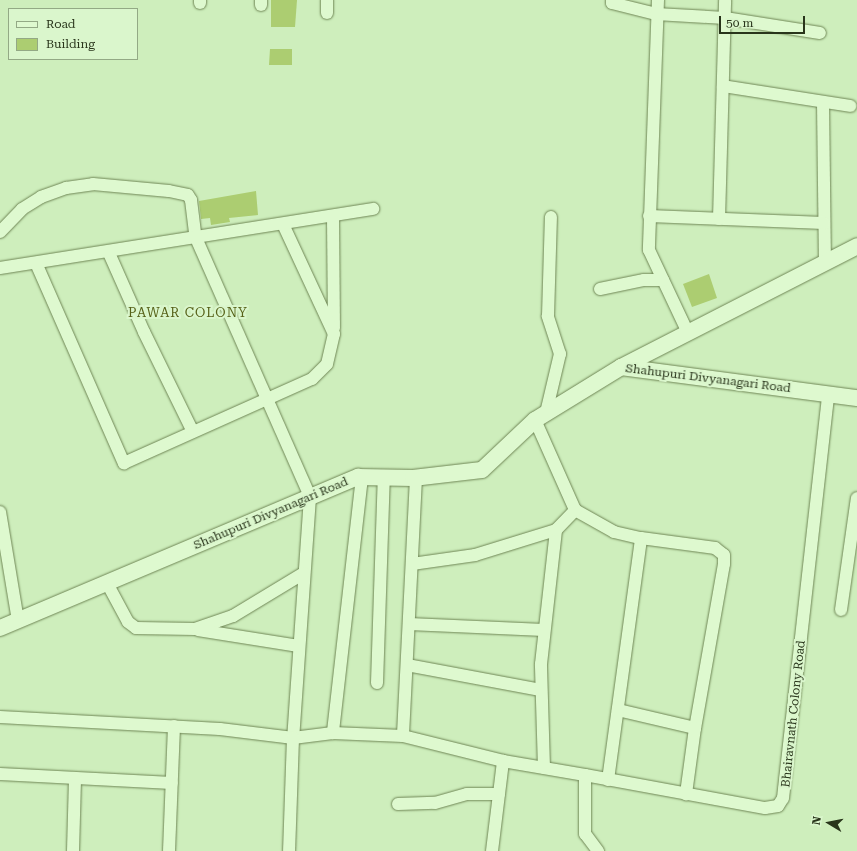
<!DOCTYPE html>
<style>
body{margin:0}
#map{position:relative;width:857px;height:851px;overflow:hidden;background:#ceeebc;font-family:"Roboto Serif",serif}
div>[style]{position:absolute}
.building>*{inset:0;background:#accd71}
.roads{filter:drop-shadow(0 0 1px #6f8655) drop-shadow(0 0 1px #6f8655)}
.minor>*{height:12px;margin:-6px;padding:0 6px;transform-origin:6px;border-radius:6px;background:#def9cf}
.secondary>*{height:16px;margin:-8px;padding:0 8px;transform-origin:8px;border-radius:8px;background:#def9cf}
span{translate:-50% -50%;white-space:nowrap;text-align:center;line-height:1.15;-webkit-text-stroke:4px #daf6cc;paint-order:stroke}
.street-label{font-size:12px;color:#29351b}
.neighbourhood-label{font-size:13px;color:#576219;letter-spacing:1px}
.legend{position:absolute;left:8px;top:8px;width:130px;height:52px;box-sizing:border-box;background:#daf6cc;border:1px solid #93a985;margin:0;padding:5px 7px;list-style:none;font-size:12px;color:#29351b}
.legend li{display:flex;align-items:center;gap:8px;height:20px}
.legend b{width:20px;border:1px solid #93a985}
.north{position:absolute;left:809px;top:803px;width:40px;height:40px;-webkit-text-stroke:3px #daf6cc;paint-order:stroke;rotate:280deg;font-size:11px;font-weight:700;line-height:16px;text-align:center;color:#29351b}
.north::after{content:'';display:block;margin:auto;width:14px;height:18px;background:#29351b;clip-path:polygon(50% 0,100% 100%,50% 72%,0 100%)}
.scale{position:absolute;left:719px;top:16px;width:86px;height:18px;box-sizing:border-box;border:2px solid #29351b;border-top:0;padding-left:5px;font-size:12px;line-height:14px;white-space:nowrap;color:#29351b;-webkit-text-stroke:3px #daf6cc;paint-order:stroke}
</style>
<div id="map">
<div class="building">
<div style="clip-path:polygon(271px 0,297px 0,295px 27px,271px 27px)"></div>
<div style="clip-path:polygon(270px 49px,292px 49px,292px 65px,269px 65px)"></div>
<div style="clip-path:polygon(256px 191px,258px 215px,229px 218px,230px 222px,211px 225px,210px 218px,201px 219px,199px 201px)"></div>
<div style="clip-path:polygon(709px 274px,717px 298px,692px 307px,683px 284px)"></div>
</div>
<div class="roads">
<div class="minor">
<div style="left:200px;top:0;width:3px;rotate:90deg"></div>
<div style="left:261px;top:0;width:5px;rotate:90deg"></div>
<div style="left:327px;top:0;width:13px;rotate:90deg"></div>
<div style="left:612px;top:0;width:3px;rotate:90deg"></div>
<div style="left:612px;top:3px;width:45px;rotate:14deg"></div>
<div style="left:656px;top:14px;width:69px;rotate:3.3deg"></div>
<div style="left:725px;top:18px;width:96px;rotate:9deg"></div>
<div style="left:658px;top:0;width:250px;rotate:92.1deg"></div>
<div style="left:649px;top:250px;width:92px;rotate:64.8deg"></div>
<div style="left:723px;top:86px;width:129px;rotate:8.9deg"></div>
<div style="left:823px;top:102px;width:160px;rotate:89.3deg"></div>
<div style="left:333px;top:216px;width:112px;rotate:89.5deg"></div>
<div style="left:649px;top:216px;width:175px;rotate:2.3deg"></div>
<div style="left:719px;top:219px;width:219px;rotate:-88.4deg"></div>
<div style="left:0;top:232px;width:32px;rotate:-46deg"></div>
<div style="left:22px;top:209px;width:22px;rotate:-32deg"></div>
<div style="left:41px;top:197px;width:27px;rotate:-20deg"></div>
<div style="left:66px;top:188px;width:27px;rotate:-8deg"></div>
<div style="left:93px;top:184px;width:76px;rotate:5.3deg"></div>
<div style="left:169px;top:191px;width:19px;rotate:12deg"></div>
<div style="left:188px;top:195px;width:6px;rotate:59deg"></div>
<div style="left:191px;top:200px;width:38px;rotate:83deg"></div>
<div style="left:196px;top:238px;width:283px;rotate:66.2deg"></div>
<div style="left:310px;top:497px;width:242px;rotate:94deg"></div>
<div style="left:293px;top:738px;width:40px;rotate:-7.1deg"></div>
<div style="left:109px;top:253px;width:86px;rotate:66.1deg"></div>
<div style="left:144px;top:332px;width:111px;rotate:63.9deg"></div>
<div style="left:36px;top:263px;width:219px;rotate:66.3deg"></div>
<div style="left:124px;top:463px;width:206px;rotate:-24.1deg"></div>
<div style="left:312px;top:379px;width:21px;rotate:-45deg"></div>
<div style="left:327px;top:364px;width:31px;rotate:-77deg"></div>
<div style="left:334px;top:334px;width:121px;rotate:-114.9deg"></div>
<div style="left:0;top:268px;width:378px;rotate:-9deg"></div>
<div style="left:600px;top:289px;width:45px;rotate:-11.6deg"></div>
<div style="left:644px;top:280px;width:19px"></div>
<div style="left:546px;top:413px;width:61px;rotate:-76.7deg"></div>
<div style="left:560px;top:354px;width:40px;rotate:-108deg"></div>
<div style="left:548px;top:316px;width:99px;rotate:-88.3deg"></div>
<div style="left:535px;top:420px;width:98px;rotate:66deg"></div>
<div style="left:575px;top:510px;width:45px;rotate:29.4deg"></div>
<div style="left:614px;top:532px;width:28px;rotate:13deg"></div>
<div style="left:362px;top:477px;width:258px;rotate:96.5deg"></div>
<div style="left:333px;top:733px;width:70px;rotate:2.5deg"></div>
<div style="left:416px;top:478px;width:258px;rotate:92.9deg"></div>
<div style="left:403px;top:736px;width:103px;rotate:14deg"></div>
<div style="left:0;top:512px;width:110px;rotate:80.6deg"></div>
<div style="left:412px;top:564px;width:64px;rotate:-8.1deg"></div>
<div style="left:475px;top:555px;width:85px;rotate:-17.2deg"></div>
<div style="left:107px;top:583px;width:44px;rotate:61.7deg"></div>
<div style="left:128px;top:622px;width:10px;rotate:37deg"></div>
<div style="left:136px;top:628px;width:59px;rotate:1deg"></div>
<div style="left:195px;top:629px;width:40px;rotate:-18.9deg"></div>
<div style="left:233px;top:616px;width:83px;rotate:-31.2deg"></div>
<div style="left:841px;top:610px;width:113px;rotate:-81.9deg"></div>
<div style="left:409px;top:624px;width:135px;rotate:2.5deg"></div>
<div style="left:198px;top:630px;width:102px;rotate:9deg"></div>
<div style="left:407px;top:665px;width:136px;rotate:10.6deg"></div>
<div style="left:377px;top:683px;width:206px;rotate:-88.1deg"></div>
<div style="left:618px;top:710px;width:79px;rotate:13.2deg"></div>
<div style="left:0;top:717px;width:220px;rotate:3.1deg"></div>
<div style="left:220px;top:729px;width:74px;rotate:7deg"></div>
<div style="left:293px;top:738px;width:113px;rotate:92deg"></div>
<div style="left:544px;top:768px;width:104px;rotate:-91.7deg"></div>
<div style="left:541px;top:664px;width:135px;rotate:-83.6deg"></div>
<div style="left:556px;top:530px;width:28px;rotate:-46deg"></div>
<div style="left:0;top:774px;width:172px;rotate:3deg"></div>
<div style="left:608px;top:780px;width:244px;rotate:-82.2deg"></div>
<div style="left:641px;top:538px;width:75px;rotate:7.7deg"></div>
<div style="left:715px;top:548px;width:11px;rotate:38deg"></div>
<div style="left:724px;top:555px;width:9px;rotate:90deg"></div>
<div style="left:724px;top:564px;width:167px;rotate:100deg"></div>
<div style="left:695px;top:728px;width:67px;rotate:97.8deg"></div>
<div style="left:398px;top:804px;width:37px;rotate:-2deg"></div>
<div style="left:435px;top:803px;width:33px;rotate:-16deg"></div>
<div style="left:467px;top:794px;width:32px"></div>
<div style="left:73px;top:851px;width:73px;rotate:-88.4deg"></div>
<div style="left:169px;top:851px;width:125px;rotate:-87.7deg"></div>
<div style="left:492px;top:851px;width:91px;rotate:-83deg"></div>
<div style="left:503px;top:761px;width:83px;rotate:9.7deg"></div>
<div style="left:598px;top:851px;width:21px;rotate:-127deg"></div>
<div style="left:585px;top:834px;width:59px;rotate:-90deg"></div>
<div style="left:585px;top:775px;width:183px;rotate:10.4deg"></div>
<div style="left:765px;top:808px;width:13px;rotate:-9deg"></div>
<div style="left:778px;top:806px;width:9px;rotate:-58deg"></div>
<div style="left:783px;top:798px;width:406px;rotate:-83.6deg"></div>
</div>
<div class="secondary">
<div style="left:621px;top:367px;width:265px;rotate:-27.1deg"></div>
<div style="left:0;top:628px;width:389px;rotate:-22.9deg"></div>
<div style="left:358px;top:477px;width:55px;rotate:1deg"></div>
<div style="left:413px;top:478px;width:69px;rotate:-6.6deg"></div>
<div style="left:482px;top:470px;width:73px;rotate:-43.3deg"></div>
<div style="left:535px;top:420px;width:101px;rotate:-31.6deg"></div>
<div style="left:621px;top:367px;width:238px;rotate:7.5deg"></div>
</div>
</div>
<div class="street-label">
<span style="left:708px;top:379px;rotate:7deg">Shahupuri Divyanagari Road</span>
<span style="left:271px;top:514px;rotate:-23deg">Shahupuri Divyanagari Road</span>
<span style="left:794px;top:714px;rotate:-84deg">Bhairavnath Colony Road</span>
</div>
<div class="neighbourhood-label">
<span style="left:188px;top:313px">PAWAR COLONY</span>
</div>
<ul class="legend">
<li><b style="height:5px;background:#def9cf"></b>Road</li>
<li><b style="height:11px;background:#accd71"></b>Building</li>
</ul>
<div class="north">N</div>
<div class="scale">50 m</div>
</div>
